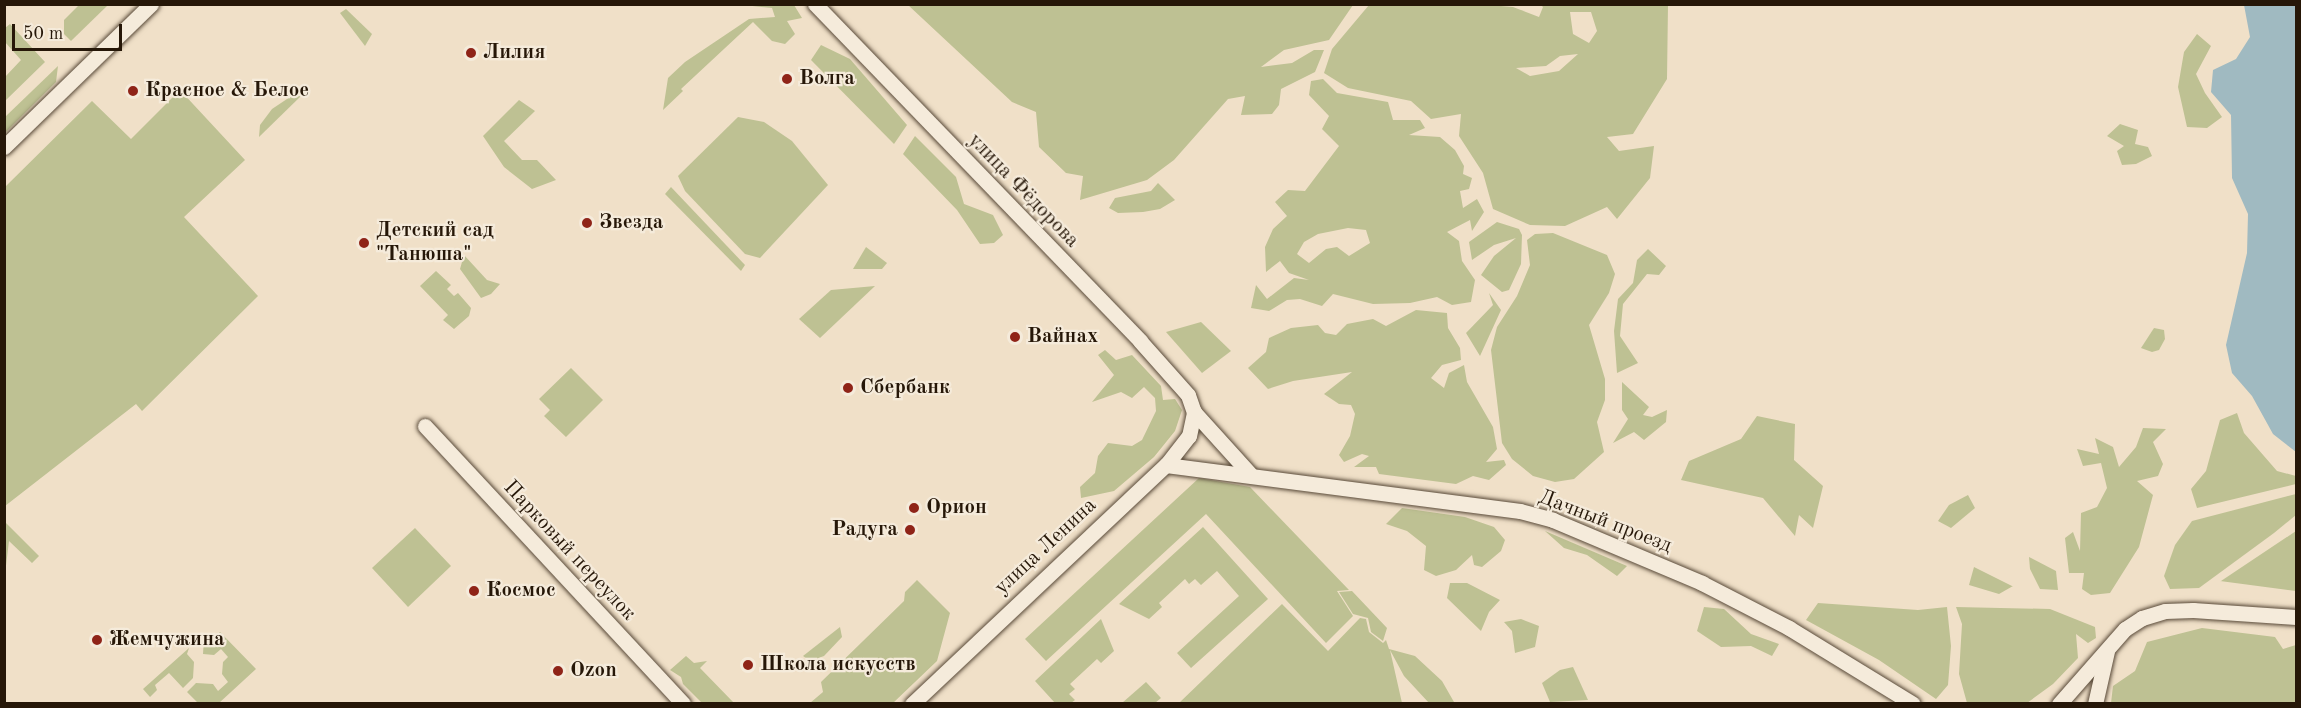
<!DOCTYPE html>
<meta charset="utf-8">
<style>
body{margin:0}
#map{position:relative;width:2301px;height:708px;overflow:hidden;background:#f0e0c8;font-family:"Old Standard TT",serif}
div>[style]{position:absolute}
.green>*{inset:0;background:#bec193}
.water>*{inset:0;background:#a0bac1}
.roads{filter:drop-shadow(0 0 2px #584938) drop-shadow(0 0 2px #584938)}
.minor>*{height:15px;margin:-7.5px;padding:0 7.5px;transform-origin:7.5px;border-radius:7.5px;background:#f5ebdb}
.dots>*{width:16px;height:16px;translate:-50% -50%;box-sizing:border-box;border:3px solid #f5ebdb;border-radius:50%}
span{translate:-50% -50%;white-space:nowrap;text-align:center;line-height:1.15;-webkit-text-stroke:4.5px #f5ebdb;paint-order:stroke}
.poi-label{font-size:21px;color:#261708;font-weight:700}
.left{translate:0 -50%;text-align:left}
.right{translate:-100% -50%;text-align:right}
.street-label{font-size:21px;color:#261708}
.frame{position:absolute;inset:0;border:6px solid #261708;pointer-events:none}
.scale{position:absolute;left:12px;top:24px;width:110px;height:27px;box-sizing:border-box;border:3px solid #261708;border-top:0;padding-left:8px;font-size:18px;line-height:21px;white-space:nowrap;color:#261708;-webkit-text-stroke:4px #f5ebdb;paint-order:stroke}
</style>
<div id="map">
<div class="green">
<div style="clip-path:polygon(80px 4px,108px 5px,71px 41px,64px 34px,64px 20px)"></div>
<div style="clip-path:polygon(743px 5px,794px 5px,802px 18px,787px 21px,795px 34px,785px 44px,772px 41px,753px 22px,681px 89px,683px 91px,663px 110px,668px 78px,685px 62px,749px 19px,775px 17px,772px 8px)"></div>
<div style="clip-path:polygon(908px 5px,1353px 5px,1329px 40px,1284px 50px,1261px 67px,1292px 63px,1314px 50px,1324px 50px,1315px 72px,1281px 89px,1279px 105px,1272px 114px,1241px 115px,1245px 96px,1228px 99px,1174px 160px,1147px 180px,1080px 200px,1083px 176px,1066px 173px,1039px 147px,1036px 112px,1012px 102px)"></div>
<div style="clip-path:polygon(evenodd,1369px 5px,1489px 5px,1513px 7px,1539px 17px,1543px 7px,1541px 5px,1668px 5px,1667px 79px,1633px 134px,1607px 137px,1619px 151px,1654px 146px,1650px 178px,1617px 219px,1607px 207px,1565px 226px,1530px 225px,1493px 209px,1483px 173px,1459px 136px,1461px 114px,1431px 119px,1411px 101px,1348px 88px,1324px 73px,1332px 49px,1369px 5px,1570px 12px,1591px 12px,1597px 31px,1589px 43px,1573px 34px,1570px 12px,1369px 5px,1578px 54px,1559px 71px,1530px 76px,1516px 68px,1546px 66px,1560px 56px,1578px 54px)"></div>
<div style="clip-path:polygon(346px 9px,372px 34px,365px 46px,340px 13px)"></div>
<div style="clip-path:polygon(10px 24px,45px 62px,5px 101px,5px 77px,21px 60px,5px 42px,5px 28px)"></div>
<div style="clip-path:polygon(2197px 34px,2211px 46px,2196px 74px,2205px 93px,2222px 117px,2207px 128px,2187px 127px,2178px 87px,2184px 52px)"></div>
<div style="clip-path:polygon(821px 45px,850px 59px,907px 125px,894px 144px,811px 60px)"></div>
<div style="clip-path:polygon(58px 66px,56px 82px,5px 133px,5px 117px)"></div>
<div style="clip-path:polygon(evenodd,1323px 79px,1337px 93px,1388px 102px,1393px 120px,1420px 120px,1425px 128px,1409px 135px,1440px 137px,1455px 150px,1464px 166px,1463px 174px,1472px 178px,1469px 189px,1460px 191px,1463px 208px,1477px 199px,1484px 212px,1472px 231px,1470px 220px,1447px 232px,1459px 241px,1462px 261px,1475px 280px,1471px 302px,1452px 305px,1437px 297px,1410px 303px,1373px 304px,1333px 294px,1322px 306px,1300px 299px,1287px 300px,1269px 311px,1251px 308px,1256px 285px,1267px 299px,1294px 278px,1309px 280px,1289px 273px,1280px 261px,1266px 272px,1265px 247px,1273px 229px,1287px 216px,1275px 202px,1288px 190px,1305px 191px,1339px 146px,1322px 129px,1329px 116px,1309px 95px,1311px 81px,1323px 79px,1348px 228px,1366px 230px,1370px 243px,1349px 256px,1337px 247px,1326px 249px,1309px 263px,1297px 254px,1304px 242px,1318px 234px,1348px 228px)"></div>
<div style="clip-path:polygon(180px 90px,245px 160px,184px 217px,258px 296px,142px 411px,136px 404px,5px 506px,5px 187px,92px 101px,131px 139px)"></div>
<div style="clip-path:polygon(301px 96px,259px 137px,260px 125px,272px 109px,290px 97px)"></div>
<div style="clip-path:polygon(519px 100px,535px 111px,504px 141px,522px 160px,537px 160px,556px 180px,532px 189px,504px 167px,483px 136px)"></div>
<div style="clip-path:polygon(738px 117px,764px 122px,792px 141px,828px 185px,760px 258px,745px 254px,685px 191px,678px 176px)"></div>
<div style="clip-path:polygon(2120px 124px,2138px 130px,2135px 144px,2148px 147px,2152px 156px,2136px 164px,2122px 165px,2117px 151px,2124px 146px,2107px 136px)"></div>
<div style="clip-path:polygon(915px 136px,956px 177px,964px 204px,993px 215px,1003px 235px,994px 243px,980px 244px,957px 210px,903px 154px)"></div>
<div style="clip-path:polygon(1158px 183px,1175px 200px,1160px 209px,1143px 212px,1118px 213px,1109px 208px,1115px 198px,1151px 191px)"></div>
<div style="clip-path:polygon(671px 187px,745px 265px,741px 271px,665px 194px)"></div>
<div style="clip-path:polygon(1497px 222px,1519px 229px,1522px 235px,1521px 264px,1509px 290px,1502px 292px,1481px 275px,1494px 256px,1516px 238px,1494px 245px,1472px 260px,1469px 242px)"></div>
<div style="clip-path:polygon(1553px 233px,1607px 255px,1615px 274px,1609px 293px,1589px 325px,1605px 379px,1605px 400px,1597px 422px,1604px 452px,1574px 479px,1555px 482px,1533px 476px,1512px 459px,1502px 443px,1491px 350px,1497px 327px,1517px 296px,1530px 265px,1527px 240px,1535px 234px)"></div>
<div style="clip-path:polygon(866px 247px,887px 263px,882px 269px,853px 269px)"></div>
<div style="clip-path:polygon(1648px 249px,1666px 266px,1659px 275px,1647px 274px,1623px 304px,1620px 336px,1638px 363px,1617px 373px,1614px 331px,1618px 299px,1633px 283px,1637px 260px)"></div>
<div style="clip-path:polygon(464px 255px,487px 280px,500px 284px,491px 294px,481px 298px,460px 269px)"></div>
<div style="clip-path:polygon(436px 271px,451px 285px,447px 289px,454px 296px,458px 293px,471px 308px,469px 316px,454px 329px,443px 320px,448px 315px,420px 286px)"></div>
<div style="clip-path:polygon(875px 286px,820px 338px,799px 319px,831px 290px)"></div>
<div style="clip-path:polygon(1489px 293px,1501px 310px,1480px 356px,1466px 333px,1493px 305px)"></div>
<div style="clip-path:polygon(1416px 310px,1447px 313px,1448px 328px,1460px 348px,1461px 360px,1442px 365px,1431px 378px,1444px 388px,1449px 373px,1464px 365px,1467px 382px,1493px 427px,1497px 449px,1486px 462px,1504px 460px,1506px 465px,1489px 480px,1473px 476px,1456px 484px,1379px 474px,1376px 467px,1354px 467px,1369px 456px,1362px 454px,1344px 462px,1339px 455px,1350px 436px,1355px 414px,1351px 405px,1339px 404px,1324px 394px,1352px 372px,1293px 381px,1268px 389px,1248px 368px,1266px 352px,1269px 338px,1291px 328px,1318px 325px,1325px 333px,1336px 335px,1347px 324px,1373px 319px,1386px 326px)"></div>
<div style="clip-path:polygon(1201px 322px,1231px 351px,1202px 373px,1166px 332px)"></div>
<div style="clip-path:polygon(2154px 328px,2164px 330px,2165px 339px,2159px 350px,2152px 352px,2141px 348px)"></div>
<div style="clip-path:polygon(1105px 350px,1116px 360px,1132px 355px,1161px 386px,1163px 400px,1175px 399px,1182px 410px,1175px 431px,1154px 457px,1114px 491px,1081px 498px,1080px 487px,1095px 473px,1098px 456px,1108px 443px,1132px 446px,1142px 440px,1156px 411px,1155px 398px,1144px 387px,1132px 398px,1121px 392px,1092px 402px,1114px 375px,1098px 355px)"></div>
<div style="clip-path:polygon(571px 368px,603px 400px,566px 437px,544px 416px,550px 410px,539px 399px)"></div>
<div style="clip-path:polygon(1622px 382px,1649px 407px,1643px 415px,1652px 417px,1667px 410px,1666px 422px,1644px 440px,1634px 432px,1613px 443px,1628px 419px,1622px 410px)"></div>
<div style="clip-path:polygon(2237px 413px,2244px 433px,2277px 471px,2296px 476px,2296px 484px,2197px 508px,2191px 489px,2206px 471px,2220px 420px)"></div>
<div style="clip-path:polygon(1757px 416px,1795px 424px,1794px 460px,1823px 486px,1813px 528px,1799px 515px,1795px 536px,1763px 498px,1681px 480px,1689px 461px,1741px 439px)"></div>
<div style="clip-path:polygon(2143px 428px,2166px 429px,2153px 442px,2163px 464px,2158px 476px,2137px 481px,2153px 495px,2139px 547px,2110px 593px,2091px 595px,2082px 589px,2084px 573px,2069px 573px,2065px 538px,2073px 532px,2080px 551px,2081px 513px,2097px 507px,2107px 488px,2101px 463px,2083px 466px,2077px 449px,2099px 454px,2095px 438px,2113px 447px,2119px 467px,2136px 447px)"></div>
<div style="clip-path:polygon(1199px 478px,1250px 487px,1349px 590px,1337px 591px,1353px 616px,1326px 643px,1206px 514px,1046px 661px,1025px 639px)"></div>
<div style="clip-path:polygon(2296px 494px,2296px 515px,2274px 533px,2199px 588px,2170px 589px,2164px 576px,2175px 545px,2192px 521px)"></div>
<div style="clip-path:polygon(1968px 495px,1975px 508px,1951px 528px,1938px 521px,1949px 505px)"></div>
<div style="clip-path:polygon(1402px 508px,1465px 517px,1494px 527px,1505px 540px,1501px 551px,1482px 567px,1474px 565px,1472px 555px,1456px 570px,1436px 576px,1424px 570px,1426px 546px,1407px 531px,1386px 524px)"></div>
<div style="clip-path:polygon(5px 522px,39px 556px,32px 563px,9px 541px,5px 574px)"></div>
<div style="clip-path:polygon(1203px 527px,1268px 599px,1191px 668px,1177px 653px,1239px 596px,1217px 571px,1201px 585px,1195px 579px,1189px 584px,1185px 579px,1159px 603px,1162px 607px,1149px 619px,1119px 604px)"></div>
<div style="clip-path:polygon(415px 528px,451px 566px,408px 607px,372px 568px)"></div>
<div style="clip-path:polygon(1545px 531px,1627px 566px,1617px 576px,1587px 555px,1564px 548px)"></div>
<div style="clip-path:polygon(2296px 531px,2296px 591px,2220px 581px,2221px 581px)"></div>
<div style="clip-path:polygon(2029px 557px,2056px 571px,2058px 590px,2040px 589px,2030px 569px)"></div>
<div style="clip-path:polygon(1974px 567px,2012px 586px,2013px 586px,1999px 594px,1969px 585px)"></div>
<div style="clip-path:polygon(917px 580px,950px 613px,937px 661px,893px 703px,810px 703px,823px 692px,821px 682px,904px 601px,905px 592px)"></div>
<div style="clip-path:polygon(1450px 583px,1467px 583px,1500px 600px,1489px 612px,1481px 631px,1447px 598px)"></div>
<div style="clip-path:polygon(1352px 591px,1387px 628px,1383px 641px,1371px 632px,1368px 618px,1353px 614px,1339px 592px)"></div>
<div style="clip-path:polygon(1818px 603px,1918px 610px,1947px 607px,1951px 646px,1948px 685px,1936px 699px,1879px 660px,1806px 620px)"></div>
<div style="clip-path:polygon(1282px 604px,1328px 651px,1360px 618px,1366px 619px,1369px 632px,1383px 643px,1386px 640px,1389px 649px,1415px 656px,1442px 681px,1454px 702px,1429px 703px,1404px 676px,1390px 650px,1402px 703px,1179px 703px)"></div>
<div style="clip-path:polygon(1704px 607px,1724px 609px,1751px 634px,1779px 644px,1772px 656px,1751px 646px,1721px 647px,1697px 631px)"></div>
<div style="clip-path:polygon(1956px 607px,2050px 609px,2095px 627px,2096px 638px,2088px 643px,2076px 634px,2078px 658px,2053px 684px,2027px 703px,1967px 703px,1959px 674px,1962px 624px)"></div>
<div style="clip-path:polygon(1101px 619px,1114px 651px,1101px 663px,1097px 659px,1070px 684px,1075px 689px,1069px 694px,1075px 700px,1071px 703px,1055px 703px,1035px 681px)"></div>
<div style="clip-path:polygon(1521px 619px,1539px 626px,1535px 647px,1515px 653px,1512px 631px,1504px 622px)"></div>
<div style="clip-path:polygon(840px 627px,842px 637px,824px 656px,810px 661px,803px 656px)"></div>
<div style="clip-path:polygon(2202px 628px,2275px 637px,2283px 649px,2296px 645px,2296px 703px,2111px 703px,2113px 686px,2135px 671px,2147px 642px)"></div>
<div style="clip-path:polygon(220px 632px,256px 669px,219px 703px,198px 703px,187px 692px,196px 683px,213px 684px,218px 691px,228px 682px,222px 674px,223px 662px,228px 657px,221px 649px,214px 655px,203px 654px,204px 638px,212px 639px)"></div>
<div style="clip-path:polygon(189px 648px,187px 654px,194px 662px,193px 678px,183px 688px,169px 673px,155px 685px,157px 690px,150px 697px,143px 689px)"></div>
<div style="clip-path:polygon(686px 656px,694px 663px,707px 661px,700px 668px,734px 703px,702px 703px,683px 684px,681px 677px,670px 670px)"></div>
<div style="clip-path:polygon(1573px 667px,1588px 700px,1550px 702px,1542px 683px,1560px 670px)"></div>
<div style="clip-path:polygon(1146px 682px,1161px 698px,1155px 703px,1122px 703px)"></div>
</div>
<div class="water">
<div style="clip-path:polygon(2244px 5px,2296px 5px,2296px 452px,2273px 434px,2252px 396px,2232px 373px,2226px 345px,2247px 253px,2248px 214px,2232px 178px,2231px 115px,2211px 92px,2213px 70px,2236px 59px,2250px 37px)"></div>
</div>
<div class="roads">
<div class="minor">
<div style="left:815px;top:4px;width:468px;rotate:46deg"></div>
<div style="left:1140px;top:341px;width:72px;rotate:48.4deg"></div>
<div style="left:1188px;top:395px;width:18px;rotate:71deg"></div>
<div style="left:1194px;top:412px;width:84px;rotate:47.9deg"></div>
<div style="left:4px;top:147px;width:205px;rotate:-44.2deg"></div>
<div style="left:425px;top:426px;width:379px;rotate:47.1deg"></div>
<div style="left:1166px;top:465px;width:357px;rotate:7.4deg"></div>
<div style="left:1520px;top:511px;width:34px;rotate:15deg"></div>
<div style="left:1553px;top:520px;width:162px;rotate:22.9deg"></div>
<div style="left:1702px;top:583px;width:98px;rotate:27.3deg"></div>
<div style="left:1789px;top:628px;width:145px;rotate:31.5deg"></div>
<div style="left:912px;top:704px;width:349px;rotate:-43.3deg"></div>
<div style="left:1166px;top:465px;width:37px;rotate:-52deg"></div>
<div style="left:1189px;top:436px;width:25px;rotate:-78deg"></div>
<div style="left:2059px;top:704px;width:100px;rotate:-48.7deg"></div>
<div style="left:2125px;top:629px;width:20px;rotate:-33deg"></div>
<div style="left:2142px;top:618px;width:24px;rotate:-17deg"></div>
<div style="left:2165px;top:611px;width:28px;rotate:-2deg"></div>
<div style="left:2193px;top:610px;width:103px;rotate:3.9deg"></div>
<div style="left:2095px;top:704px;width:54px;rotate:-77.2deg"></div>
</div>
</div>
<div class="dots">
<div style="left:471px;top:53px;background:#8f2418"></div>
<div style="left:787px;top:79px;background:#8f2418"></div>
<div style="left:133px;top:91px;background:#8f2418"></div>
<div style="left:587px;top:223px;background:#8f2418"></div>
<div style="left:364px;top:243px;background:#8f2418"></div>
<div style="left:1015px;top:337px;background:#8f2418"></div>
<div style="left:848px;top:388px;background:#8f2418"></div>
<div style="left:914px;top:508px;background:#8f2418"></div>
<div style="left:910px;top:530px;background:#8f2418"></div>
<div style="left:474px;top:591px;background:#8f2418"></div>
<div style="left:97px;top:640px;background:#8f2418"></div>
<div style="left:748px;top:665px;background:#8f2418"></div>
<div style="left:558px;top:671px;background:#8f2418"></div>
</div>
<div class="poi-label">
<span class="left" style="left:483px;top:53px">Лилия</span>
<span class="left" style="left:799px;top:79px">Волга</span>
<span class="left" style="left:145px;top:91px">Красное &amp; Белое</span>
<span class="left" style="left:599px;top:223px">Звезда</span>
<span class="left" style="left:376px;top:243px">Детский сад<br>"Танюша"</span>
<span class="left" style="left:1027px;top:337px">Вайнах</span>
<span class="left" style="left:860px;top:388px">Сбербанк</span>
<span class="left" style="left:926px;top:508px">Орион</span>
<span class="right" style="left:898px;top:530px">Радуга</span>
<span class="left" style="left:486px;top:591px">Космос</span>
<span class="left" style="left:109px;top:640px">Жемчужина</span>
<span class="left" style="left:760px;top:665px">Школа искусств</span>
<span class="left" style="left:570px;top:671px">Ozon</span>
</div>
<div class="street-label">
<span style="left:1023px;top:191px;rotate:46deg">улица Фёдорова</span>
<span style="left:1605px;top:522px;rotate:21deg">Дачный проезд</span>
<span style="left:1046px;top:547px;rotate:-43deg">улица Ленина</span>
<span style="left:569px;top:551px;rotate:47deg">Парковый переулок</span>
</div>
<div class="frame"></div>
<div class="scale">50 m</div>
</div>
